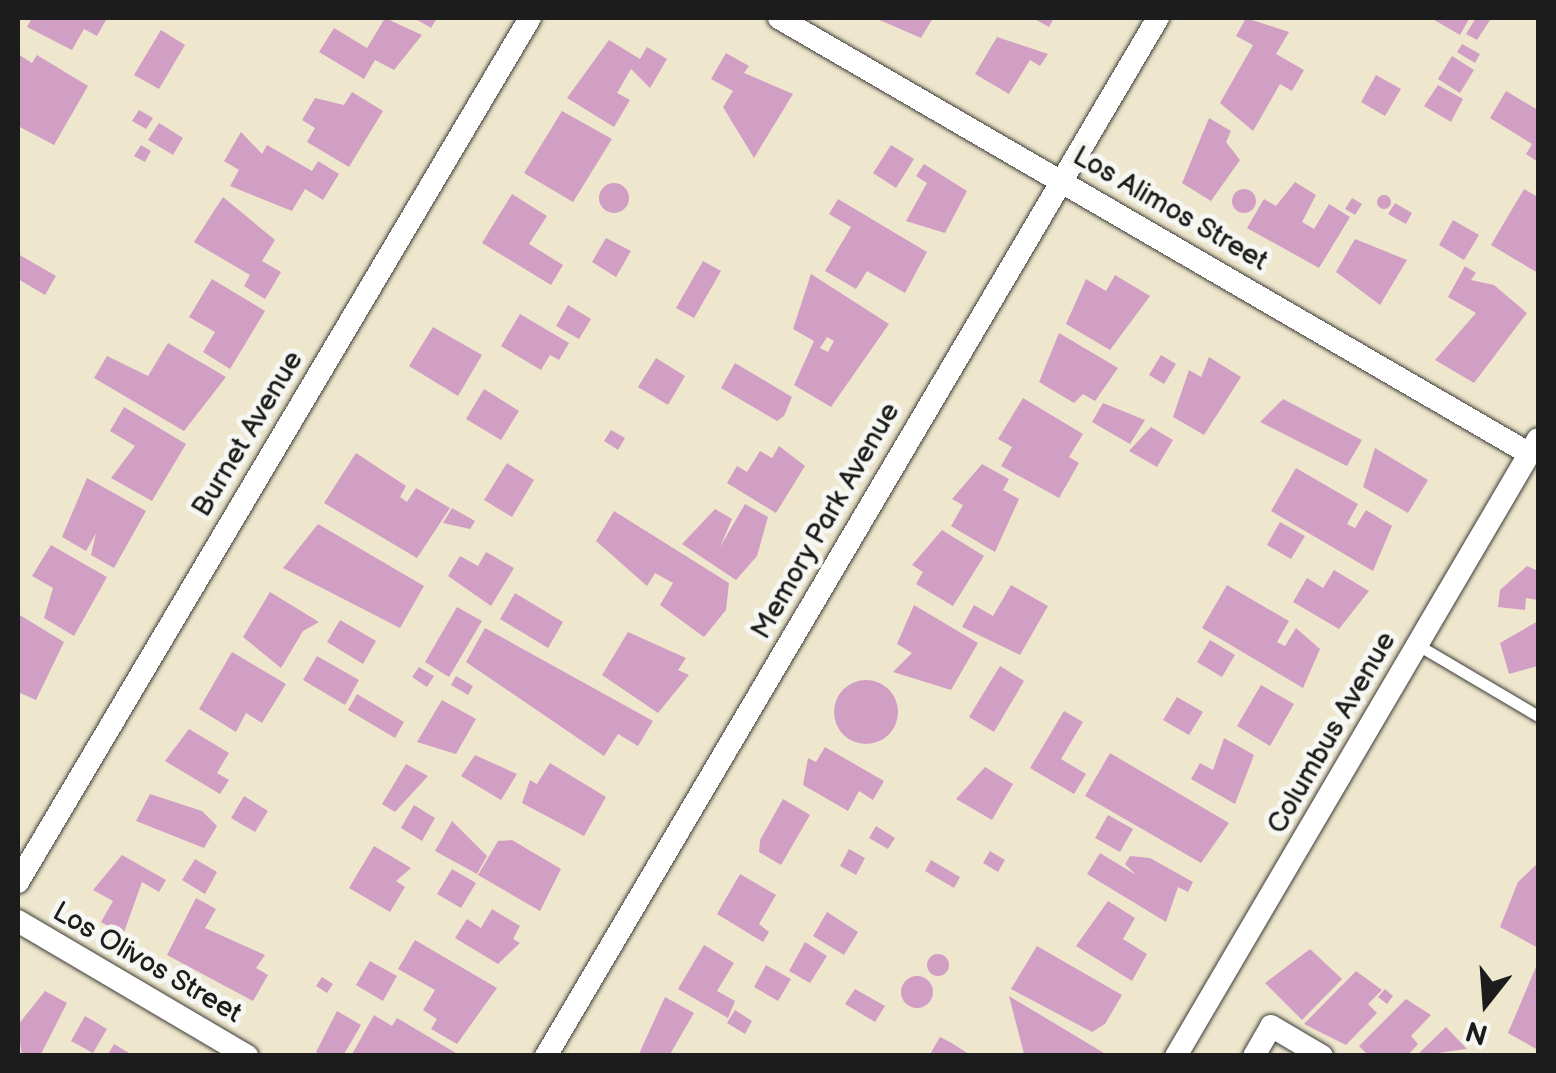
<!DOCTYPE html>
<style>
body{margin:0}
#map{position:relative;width:1556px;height:1073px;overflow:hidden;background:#eee7cd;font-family:"Balsamiq Sans",sans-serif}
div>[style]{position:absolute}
.building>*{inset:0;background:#d29fc4}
.round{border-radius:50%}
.roads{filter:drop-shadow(0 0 2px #3c3a37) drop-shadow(0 0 2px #3c3a37)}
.lane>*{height:11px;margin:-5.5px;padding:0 5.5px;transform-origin:5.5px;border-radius:5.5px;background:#fff}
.street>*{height:22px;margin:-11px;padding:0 11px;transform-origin:11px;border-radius:11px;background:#fff}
span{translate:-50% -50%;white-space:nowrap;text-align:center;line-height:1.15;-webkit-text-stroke:10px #f6f6f2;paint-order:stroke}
.street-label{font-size:28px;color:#1c1c1c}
.frame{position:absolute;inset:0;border:20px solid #1c1c1c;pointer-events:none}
.north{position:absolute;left:1436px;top:953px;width:100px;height:100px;-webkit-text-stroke:8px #f6f6f2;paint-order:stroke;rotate:197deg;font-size:28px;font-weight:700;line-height:40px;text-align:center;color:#1c1c1c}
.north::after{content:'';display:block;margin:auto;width:35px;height:45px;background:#1c1c1c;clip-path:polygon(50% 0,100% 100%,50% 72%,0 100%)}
</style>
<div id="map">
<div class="building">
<div style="clip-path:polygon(32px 18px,107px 18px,97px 36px,84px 29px,72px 50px,27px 27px)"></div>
<div style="clip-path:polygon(385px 18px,422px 35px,394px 70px,375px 60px,364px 79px,319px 52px,334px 28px,367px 48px)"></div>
<div style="clip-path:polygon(414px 18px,437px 18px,431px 28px)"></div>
<div style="clip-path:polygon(875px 18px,933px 18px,921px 38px)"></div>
<div style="clip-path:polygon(1033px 18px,1054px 18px,1049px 27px)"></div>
<div style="clip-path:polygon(1246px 18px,1289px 32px,1276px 54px,1304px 70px,1292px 91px,1280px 84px,1253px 131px,1220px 103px,1253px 45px,1236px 36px)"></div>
<div style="clip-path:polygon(1431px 18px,1466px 18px,1469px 19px,1460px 35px)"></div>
<div style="clip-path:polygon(1476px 18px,1490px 20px,1477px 40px,1466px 34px)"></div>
<div style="clip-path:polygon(161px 30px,185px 45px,159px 89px,134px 75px)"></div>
<div style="clip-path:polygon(997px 37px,1048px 54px,1040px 66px,1030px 60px,1009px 94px,975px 74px)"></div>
<div style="clip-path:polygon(609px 40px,640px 59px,647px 47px,667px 59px,650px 88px,631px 69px,617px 93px,630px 100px,614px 127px,567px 98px)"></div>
<div style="clip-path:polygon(1462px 44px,1480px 54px,1475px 63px,1457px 52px)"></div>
<div style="clip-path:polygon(726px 53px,749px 66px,744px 73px,793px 94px,754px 158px,723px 107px,733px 91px,711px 79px)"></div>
<div style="clip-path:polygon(18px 54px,32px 63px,37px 55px,88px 86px,54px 145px,18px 126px)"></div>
<div style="clip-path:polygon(1452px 56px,1474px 70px,1460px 93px,1438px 79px)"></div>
<div style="clip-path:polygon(1376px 75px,1401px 89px,1385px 116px,1361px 102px)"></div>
<div style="clip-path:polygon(1438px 85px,1463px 99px,1451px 122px,1424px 106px)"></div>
<div style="clip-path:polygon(1506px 91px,1538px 110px,1538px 162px,1526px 154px,1532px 144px,1490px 118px)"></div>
<div style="clip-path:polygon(352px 92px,383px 111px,349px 167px,307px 142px,315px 128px,302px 120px,315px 98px,344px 105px)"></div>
<div style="clip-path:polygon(139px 110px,153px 118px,146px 129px,132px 121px)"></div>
<div style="clip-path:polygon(562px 111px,612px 139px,573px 202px,524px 173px)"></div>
<div style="clip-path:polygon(1209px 118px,1231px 131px,1226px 142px,1240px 160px,1211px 201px,1182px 183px)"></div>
<div style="clip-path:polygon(159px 123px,183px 138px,173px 155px,148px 140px)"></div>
<div style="clip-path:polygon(241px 132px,262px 154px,267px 145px,312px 171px,318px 161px,339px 174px,323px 200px,305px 189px,292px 211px,230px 186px,239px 170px,224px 161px)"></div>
<div style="clip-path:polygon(141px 145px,151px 151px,145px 162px,134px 156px)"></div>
<div style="clip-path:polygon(891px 145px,914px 159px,896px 188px,873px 173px)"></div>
<div style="clip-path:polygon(924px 164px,967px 191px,945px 233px,906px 221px,927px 183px,916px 176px)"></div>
<div style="clip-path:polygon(1295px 182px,1316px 195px,1302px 222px,1314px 229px,1329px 204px,1350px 217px,1319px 268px,1247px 228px,1264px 199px,1276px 206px)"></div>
<div class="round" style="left:599px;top:183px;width:30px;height:30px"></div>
<div class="round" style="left:1232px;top:189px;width:24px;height:24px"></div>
<div style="clip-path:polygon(1524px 189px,1538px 197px,1538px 273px,1491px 245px)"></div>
<div style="clip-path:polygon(512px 194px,547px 216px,529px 244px,563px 265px,551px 285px,482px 243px)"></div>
<div class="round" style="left:1377px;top:195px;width:14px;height:14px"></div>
<div style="clip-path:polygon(223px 197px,275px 240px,262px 261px,281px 272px,265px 299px,244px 286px,250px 275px,194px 242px)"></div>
<div style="clip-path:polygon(1352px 198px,1362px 204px,1355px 215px,1345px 209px)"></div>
<div style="clip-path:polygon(838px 199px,927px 252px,905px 293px,867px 271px,856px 289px,825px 271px,851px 227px,829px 214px)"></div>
<div style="clip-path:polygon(1395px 203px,1412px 213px,1406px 224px,1388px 214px)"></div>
<div style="clip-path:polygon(1453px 220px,1479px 235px,1464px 260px,1439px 245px)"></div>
<div style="clip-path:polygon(606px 238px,631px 251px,616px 277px,592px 262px)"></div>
<div style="clip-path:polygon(1355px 239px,1407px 260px,1380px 305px,1336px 272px)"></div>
<div style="clip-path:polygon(18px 254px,56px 276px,45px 295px,18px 279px)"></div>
<div style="clip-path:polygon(703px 261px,721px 271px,694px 318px,676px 308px)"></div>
<div style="clip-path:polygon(1465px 266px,1476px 273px,1471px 280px,1494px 285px,1527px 313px,1474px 383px,1435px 360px,1476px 313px,1448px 297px)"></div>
<div style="clip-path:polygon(evenodd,811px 274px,889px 324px,831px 407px,794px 385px,814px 341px,793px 329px,811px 274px,827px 337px,834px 341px,828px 352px,820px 348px,827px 337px)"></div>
<div style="clip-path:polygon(1115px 275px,1150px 296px,1110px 350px,1066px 324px,1086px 279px,1106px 291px)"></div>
<div style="clip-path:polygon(212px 279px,265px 311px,230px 369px,203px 352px,215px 332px,189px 317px)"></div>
<div style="clip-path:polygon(568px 305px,591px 319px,579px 339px,556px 326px)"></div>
<div style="clip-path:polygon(520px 314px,569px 343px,559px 360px,550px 355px,541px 370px,501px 346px)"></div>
<div style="clip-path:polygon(433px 327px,482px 355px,458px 396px,409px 366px)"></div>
<div style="clip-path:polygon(1059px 333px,1118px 368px,1095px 401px,1083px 394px,1074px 403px,1039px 382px)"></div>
<div style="clip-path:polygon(168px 343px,226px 377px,184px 431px,94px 378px,107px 356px,148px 376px)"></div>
<div style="clip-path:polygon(1161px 355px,1176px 364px,1164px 384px,1149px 375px)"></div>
<div style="clip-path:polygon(1209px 357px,1241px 377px,1204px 435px,1173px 417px,1189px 370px,1201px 377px)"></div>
<div style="clip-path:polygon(656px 358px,685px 376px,668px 405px,638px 387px)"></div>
<div style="clip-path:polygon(735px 363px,792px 397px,784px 416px,777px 421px,721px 388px)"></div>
<div style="clip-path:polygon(484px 389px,519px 411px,501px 440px,466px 419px)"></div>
<div style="clip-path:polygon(1023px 398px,1083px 434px,1069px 457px,1079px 463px,1059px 498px,1001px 466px,1012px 447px,998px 439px)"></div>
<div style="clip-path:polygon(1283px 399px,1362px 440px,1347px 466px,1260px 422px)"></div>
<div style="clip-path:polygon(1103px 403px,1145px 420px,1130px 444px,1092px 422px)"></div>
<div style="clip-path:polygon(124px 407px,186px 444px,152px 501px,111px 478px,135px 446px,110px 431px)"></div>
<div style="clip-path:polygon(1151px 427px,1173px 440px,1157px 467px,1129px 451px)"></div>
<div style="clip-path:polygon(611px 430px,625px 438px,618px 450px,604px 441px)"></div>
<div style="clip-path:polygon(779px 446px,805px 466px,776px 513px,727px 483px,737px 466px,747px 472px,760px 451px,772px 458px)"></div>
<div style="clip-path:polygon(1375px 448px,1428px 480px,1408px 513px,1363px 487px)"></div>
<div style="clip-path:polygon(356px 453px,406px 486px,400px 497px,407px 502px,416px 488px,450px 508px,417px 558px,324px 503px)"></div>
<div style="clip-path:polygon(507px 463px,534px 480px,512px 517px,484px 500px)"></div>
<div style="clip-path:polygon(982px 464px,1009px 479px,1003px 490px,1019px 499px,995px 552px,951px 526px,963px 505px,952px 499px)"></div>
<div style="clip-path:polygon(1296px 468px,1358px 504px,1347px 524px,1355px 528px,1366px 510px,1392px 526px,1373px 571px,1271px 511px)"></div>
<div style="clip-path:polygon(87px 478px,146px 511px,114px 568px,91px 555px,96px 533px,86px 551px,62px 537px)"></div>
<div style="clip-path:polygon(745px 504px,768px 517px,757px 556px,736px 580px,682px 544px,715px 509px,732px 519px,720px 547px)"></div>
<div style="clip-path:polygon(452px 508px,475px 521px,470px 529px,443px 523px)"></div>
<div style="clip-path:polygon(614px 511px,729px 583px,726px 610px,704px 637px,660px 605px,673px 583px,655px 573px,647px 586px,596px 541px)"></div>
<div style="clip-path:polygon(1280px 522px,1305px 536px,1291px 559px,1267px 545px)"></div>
<div style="clip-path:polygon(318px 524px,424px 586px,400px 628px,283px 568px)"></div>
<div style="clip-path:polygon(942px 530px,984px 556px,953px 606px,916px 584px,923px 572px,912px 565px)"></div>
<div style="clip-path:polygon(51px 545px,107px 577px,74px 636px,44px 618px,53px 588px,32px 576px)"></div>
<div style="clip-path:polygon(486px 552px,514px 568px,491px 606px,448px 576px,460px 556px,478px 566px)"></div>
<div style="clip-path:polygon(1527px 566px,1538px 571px,1538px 600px,1526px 598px,1525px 610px,1498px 607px,1500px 590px)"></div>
<div style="clip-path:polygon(1334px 570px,1369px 591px,1339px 629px,1293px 602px,1307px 578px,1323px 588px)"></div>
<div style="clip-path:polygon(1011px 585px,1048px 606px,1020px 655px,962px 627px,974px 605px,993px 616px)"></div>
<div style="clip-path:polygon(1227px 585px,1289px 621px,1277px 642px,1285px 646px,1296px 628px,1320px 649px,1303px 688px,1202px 628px)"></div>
<div style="clip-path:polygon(270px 592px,319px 622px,303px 631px,281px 668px,243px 637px)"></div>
<div style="clip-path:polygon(515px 593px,563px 622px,548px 648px,500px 619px)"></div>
<div style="clip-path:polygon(914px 605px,978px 643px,951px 690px,893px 672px,912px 653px,897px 644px)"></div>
<div style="clip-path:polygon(457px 607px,482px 621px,449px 677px,425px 662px)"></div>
<div style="clip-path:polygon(18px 614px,64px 642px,36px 700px,18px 692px)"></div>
<div style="clip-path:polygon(340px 620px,376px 641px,363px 664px,327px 642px)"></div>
<div style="clip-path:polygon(1538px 621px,1538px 666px,1509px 674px,1500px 643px)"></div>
<div style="clip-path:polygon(485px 628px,653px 721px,638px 746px,618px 734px,604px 756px,466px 662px)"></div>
<div style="clip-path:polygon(628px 632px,686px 658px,678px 670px,689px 675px,658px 713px,602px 675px)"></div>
<div style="clip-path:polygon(1210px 640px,1235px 655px,1222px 677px,1197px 662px)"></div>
<div style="clip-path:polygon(232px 652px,286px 684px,262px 723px,246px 713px,236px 732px,199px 709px)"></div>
<div style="clip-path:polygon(317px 656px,359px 680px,345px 705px,303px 680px)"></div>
<div style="clip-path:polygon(1000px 666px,1024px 681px,994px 732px,969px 717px)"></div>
<div style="clip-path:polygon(419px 667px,434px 676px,427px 687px,412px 677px)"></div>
<div style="clip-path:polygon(456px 676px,473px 686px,468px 695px,451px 685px)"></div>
<div class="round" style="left:834px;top:680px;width:64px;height:64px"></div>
<div style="clip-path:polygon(1261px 685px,1294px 704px,1270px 746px,1237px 726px)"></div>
<div style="clip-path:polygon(357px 694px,404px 722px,395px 738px,348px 710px)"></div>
<div style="clip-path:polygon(1177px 697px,1203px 712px,1189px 735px,1163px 720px)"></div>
<div style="clip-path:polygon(442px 700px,476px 719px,456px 754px,417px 742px)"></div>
<div style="clip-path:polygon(1064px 711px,1083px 722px,1061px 759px,1086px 774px,1074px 794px,1030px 768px)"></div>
<div style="clip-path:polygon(189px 729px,229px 753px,217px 773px,229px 780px,220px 794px,165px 761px)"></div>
<div style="clip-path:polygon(1224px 738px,1254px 755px,1235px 804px,1191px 779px,1200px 763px,1213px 770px)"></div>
<div style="clip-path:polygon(825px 747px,884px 781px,873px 800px,859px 791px,848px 811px,803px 785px,808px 758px,816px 762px)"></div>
<div style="clip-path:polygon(1110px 753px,1229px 823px,1201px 863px,1085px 796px)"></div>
<div style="clip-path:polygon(475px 755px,517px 774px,501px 800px,461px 776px)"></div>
<div style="clip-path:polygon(550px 763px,606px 797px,584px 836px,522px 803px,530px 780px,537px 784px)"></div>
<div style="clip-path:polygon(406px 764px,428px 776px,395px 812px,382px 804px)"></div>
<div style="clip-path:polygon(985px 767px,1013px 784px,992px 820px,956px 799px)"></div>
<div style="clip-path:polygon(150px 794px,202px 811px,217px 826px,204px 848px,136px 821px)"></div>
<div style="clip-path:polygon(244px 796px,268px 811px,255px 832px,231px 818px)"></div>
<div style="clip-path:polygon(783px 799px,810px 815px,781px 865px,759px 852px,760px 840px)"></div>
<div style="clip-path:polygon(414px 805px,435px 818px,422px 841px,401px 828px)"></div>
<div style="clip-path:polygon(1108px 815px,1133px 829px,1120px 852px,1095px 838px)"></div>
<div style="clip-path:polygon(452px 821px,487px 856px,477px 874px,435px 851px)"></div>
<div style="clip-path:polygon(876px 826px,895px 838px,888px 849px,869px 838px)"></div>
<div style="clip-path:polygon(512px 840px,561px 869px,540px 911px,478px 875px,498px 841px)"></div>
<div style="clip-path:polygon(374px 846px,411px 868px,396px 881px,405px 887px,390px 912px,349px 888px)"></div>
<div style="clip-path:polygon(849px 849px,865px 858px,856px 875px,840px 866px)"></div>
<div style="clip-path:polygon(990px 851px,1005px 860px,998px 872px,983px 863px)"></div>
<div style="clip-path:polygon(1100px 853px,1136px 875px,1125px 864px,1130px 856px,1150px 858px,1193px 882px,1188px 892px,1178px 887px,1166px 922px,1087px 874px)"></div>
<div style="clip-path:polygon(122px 855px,166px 880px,159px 892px,142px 882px,123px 935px,101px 922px,113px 901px,93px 890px)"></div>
<div style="clip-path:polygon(195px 859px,217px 872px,205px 894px,182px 880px)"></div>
<div style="clip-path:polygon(931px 860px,960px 877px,954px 888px,925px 871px)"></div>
<div style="clip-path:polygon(1538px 863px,1538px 948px,1500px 927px,1518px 882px)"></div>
<div style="clip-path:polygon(452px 869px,476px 883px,461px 908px,437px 894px)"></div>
<div style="clip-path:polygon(740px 874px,776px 895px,759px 924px,769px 932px,763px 942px,717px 914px)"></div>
<div style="clip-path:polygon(196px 898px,216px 909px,205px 928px,265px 955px,256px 968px,268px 975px,253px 1001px,167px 955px)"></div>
<div style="clip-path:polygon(1108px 901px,1135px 918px,1123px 939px,1147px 954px,1132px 981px,1076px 946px)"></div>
<div style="clip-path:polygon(492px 909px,520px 926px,513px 939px,520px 943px,498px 964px,455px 938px,467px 919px,481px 928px)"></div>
<div style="clip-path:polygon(827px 912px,858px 932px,844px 955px,813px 936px)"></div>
<div style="clip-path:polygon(415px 940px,497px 988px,457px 1044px,431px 1029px,437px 1019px,423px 1010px,435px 990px,398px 969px)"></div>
<div style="clip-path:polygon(805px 942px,827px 956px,810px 983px,789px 971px)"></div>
<div style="clip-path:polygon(704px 945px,734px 963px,717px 991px,735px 1001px,728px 1018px,678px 989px)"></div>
<div style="clip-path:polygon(1037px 946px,1122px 995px,1105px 1024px,1092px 1032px,1011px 989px)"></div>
<div style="clip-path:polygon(1310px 949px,1342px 979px,1302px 1020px,1265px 983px)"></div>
<div class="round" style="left:927px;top:954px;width:22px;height:22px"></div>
<div style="clip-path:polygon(370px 961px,397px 976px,383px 1001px,356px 985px)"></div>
<div style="clip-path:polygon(1538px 962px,1538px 1050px,1508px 1033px)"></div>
<div style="clip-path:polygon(766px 965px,791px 979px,778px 1001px,754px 987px)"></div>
<div style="clip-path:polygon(1356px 971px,1382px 990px,1368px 1004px,1377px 1013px,1346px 1045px,1304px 1024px)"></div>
<div class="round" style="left:901px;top:976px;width:32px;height:32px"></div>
<div style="clip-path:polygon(322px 977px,333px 984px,327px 993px,316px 986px)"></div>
<div style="clip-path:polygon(855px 989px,885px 1006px,875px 1022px,845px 1004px)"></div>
<div style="clip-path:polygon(1385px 989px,1393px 996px,1387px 1004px,1378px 997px)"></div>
<div style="clip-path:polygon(45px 991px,67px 1003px,40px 1056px,22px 1056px,18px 1025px)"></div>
<div style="clip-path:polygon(1009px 996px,1109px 1056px,1024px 1054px)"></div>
<div style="clip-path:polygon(665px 997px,694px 1013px,669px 1056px,638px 1056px)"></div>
<div style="clip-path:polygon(1406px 999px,1431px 1015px,1411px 1036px,1418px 1044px,1407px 1056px,1369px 1056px,1359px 1046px)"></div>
<div style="clip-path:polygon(735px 1010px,752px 1021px,745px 1034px,727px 1023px)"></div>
<div style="clip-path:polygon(337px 1011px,361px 1025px,343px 1056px,323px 1056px,316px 1052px)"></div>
<div style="clip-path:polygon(374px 1015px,392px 1026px,397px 1018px,461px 1056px,351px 1056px)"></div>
<div style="clip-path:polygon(85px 1016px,107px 1029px,93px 1053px,71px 1041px)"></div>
<div style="clip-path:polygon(1446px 1027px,1467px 1049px,1416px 1056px)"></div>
<div style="clip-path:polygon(940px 1037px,950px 1042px,972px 1056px,929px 1056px)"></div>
<div style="clip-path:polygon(114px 1044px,134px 1056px,107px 1056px)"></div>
</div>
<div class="roads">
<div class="lane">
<div style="left:1418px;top:645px;width:139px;rotate:30.6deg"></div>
</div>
<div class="street">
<div style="left:779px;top:18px;width:868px;rotate:30.14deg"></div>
<div style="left:18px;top:882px;width:1004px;rotate:-59.35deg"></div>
<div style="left:18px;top:921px;width:266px;rotate:30.5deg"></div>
<div style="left:546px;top:1056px;width:1205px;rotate:-59.48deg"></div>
<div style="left:1176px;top:1056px;width:715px;rotate:-59.6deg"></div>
<div style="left:1254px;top:1056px;width:34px;rotate:-60deg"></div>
<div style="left:1271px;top:1026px;width:59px;rotate:30.5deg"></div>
</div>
</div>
<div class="street-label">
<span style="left:1170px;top:209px;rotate:30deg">Los Alimos Street</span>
<span style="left:248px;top:434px;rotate:-59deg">Burnet Avenue</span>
<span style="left:826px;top:521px;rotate:-60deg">Memory Park Avenue</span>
<span style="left:1332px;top:733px;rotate:-60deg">Columbus Avenue</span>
<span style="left:147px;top:963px;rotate:30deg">Los Olivos Street</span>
</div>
<div class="frame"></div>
<div class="north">N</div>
</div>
